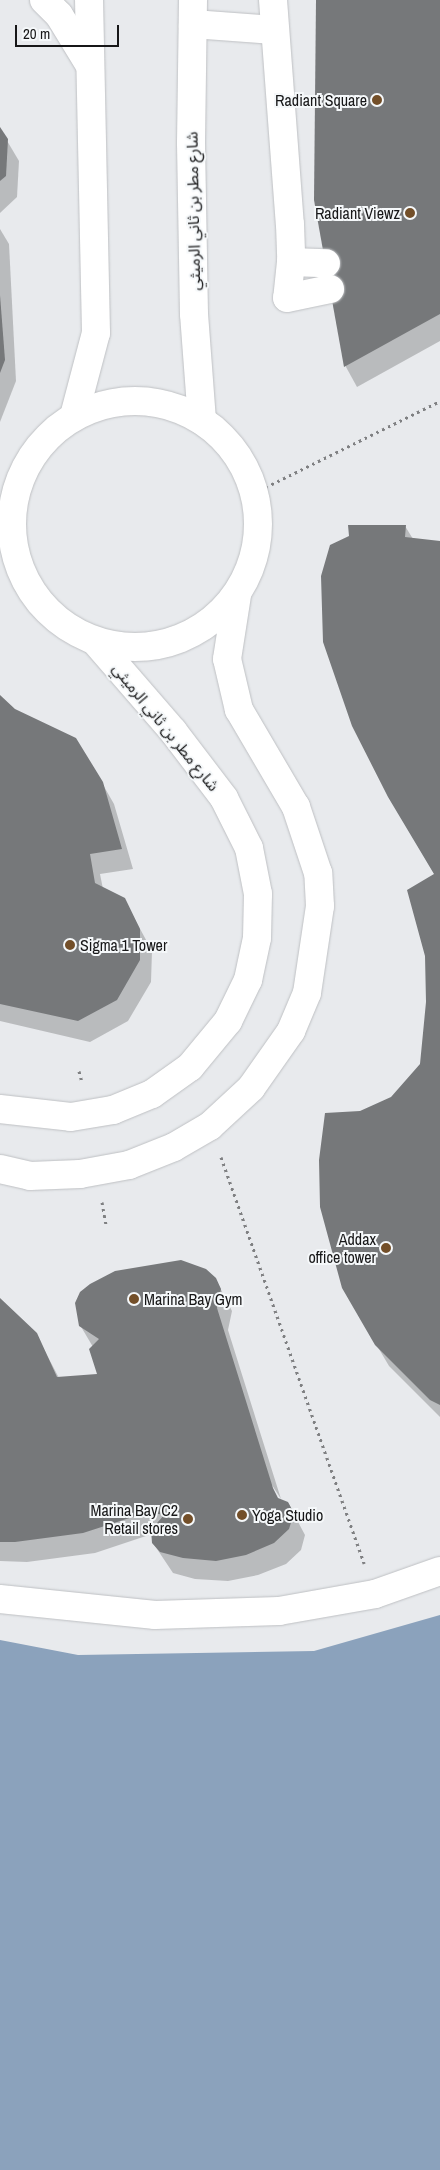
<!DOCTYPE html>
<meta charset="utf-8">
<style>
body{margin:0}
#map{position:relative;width:440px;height:2170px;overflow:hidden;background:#e8eaed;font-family:"Archivo Narrow","Noto Sans Arabic",sans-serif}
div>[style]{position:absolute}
.water>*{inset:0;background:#8ba2bc}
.shadow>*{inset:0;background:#0003}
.building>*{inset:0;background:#76787a}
.path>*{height:3px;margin-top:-1.5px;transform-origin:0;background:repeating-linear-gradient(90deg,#7f8082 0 2.5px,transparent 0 6.5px)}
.roads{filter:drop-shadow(0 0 1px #bec0c3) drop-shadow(0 0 1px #bec0c3)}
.minor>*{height:28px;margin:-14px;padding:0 14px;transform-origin:14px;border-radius:14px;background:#fff}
.minor>.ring{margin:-14px;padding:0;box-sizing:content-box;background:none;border:28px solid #fff;border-radius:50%}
.dots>*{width:14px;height:14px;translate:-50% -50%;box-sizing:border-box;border:2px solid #f5f8fa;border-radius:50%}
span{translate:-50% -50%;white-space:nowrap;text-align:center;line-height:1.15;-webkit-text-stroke:4px #f5f8fa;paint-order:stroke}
.poi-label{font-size:16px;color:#171718}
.right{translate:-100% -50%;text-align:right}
.left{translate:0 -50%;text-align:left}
.street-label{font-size:16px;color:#171718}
.scale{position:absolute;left:15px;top:25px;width:104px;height:22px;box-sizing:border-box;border:2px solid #171718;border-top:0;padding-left:6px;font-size:15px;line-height:18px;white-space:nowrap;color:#171718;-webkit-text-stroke:4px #f5f8fa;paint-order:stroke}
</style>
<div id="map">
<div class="water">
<div style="clip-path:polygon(440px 1615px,440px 2170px,0 2170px,0 1640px,78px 1655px,314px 1651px)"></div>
</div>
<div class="shadow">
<div style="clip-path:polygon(318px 0,440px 0,440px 341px,357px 387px,346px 367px,315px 200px)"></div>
<div style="clip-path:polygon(0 129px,19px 161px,17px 197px,0 213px)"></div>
<div style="clip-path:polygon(0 229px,9px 244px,16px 381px,0 422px)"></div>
<div style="clip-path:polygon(405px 526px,413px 539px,440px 542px,440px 1417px,389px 1366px,343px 1288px,361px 1112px,392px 1098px,421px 1065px,427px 1002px,435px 875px,389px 797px)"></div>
<div style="clip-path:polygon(0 697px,102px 783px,114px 804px,133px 869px,100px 874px,103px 889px,124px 899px,152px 951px,151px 982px,128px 1021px,90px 1042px,0 1021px)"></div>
<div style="clip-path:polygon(215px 1278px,232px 1311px,228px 1330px,281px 1499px,270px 1482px,268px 1483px,278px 1499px,288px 1503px,305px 1535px,301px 1550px,286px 1564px,258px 1575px,228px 1581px,195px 1579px,173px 1573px,153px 1543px,152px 1534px,95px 1553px,27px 1562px,0 1561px,0 1299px,36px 1334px,59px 1378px,100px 1382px,93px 1347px,80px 1325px)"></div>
</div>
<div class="building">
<div style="clip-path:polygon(316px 0,440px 0,440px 314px,344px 367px,314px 200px)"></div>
<div style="clip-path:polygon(0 127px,8px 139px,6px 176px,0 181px)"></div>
<div style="clip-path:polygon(0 295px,5px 360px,0 373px)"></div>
<div style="clip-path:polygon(348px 525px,406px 525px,405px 537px,440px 541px,440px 1405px,430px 1400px,375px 1345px,342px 1288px,320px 1207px,319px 1160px,325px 1113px,360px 1111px,391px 1097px,420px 1064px,426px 1002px,425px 956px,407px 890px,434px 874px,388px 797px,352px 726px,323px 642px,321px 576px,330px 545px,349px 536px)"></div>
<div style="clip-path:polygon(0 695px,15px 709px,76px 738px,103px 782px,122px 849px,90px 854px,95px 883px,125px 898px,140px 929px,140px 960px,117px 1000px,78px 1021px,0 1004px)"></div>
<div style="clip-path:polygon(181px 1260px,206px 1269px,216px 1278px,221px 1289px,217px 1308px,273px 1488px,278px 1498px,288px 1502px,294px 1513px,289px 1529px,274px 1543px,246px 1555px,216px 1561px,183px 1558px,160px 1552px,152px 1543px,151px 1530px,164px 1515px,148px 1512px,83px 1533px,15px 1542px,0 1542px,0 1298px,37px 1333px,57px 1377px,97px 1374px,89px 1349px,99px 1339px,79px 1326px,75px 1303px,80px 1292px,90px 1284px,115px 1271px)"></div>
</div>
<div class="path">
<div style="left:254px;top:493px;width:208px;rotate:-26.3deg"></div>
<div style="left:79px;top:1071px;width:11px;rotate:75deg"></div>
<div style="left:221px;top:1157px;width:431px;rotate:70.6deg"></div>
<div style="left:102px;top:1202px;width:23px;rotate:80deg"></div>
</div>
<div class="roads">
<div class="minor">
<div style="left:44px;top:0;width:21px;rotate:45deg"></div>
<div style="left:59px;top:15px;width:57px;rotate:58.5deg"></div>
<div style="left:193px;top:0;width:143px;rotate:90.8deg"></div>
<div style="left:191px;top:143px;width:171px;rotate:89deg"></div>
<div style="left:194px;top:314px;width:107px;rotate:85.7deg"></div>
<div style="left:273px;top:0;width:225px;rotate:85.7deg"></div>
<div style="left:290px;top:224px;width:38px;rotate:88deg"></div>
<div style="left:291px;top:262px;width:36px;rotate:96deg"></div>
<div style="left:287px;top:298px;width:44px;rotate:-11.8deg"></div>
<div style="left:193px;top:24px;width:81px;rotate:4.2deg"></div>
<div style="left:291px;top:262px;width:35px;rotate:2deg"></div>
<div class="ring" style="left:12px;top:401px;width:218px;height:218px"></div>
<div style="left:74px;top:416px;width:86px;rotate:-75.2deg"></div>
<div style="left:96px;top:333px;width:333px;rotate:-91.2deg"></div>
<div style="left:0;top:1109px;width:71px;rotate:6.4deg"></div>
<div style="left:71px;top:1117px;width:43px;rotate:-9.5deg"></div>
<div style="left:113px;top:1110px;width:42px;rotate:-22.3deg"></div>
<div style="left:152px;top:1094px;width:47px;rotate:-35.4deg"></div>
<div style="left:190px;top:1067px;width:60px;rotate:-50.4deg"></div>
<div style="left:228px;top:1021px;width:46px;rotate:-64deg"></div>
<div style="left:248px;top:980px;width:43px;rotate:-77.9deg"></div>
<div style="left:257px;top:938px;width:44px;rotate:-88.7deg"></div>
<div style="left:258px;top:894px;width:47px;rotate:-101.1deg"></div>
<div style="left:249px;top:848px;width:56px;rotate:-116.6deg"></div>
<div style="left:224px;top:798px;width:84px;rotate:-127.3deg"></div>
<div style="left:173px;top:731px;width:118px;rotate:-130.9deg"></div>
<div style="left:0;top:1169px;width:31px;rotate:13deg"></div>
<div style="left:30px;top:1176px;width:50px;rotate:-2.3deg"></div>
<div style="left:80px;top:1174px;width:50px;rotate:-10.4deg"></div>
<div style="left:129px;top:1165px;width:48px;rotate:-21.8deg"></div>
<div style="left:174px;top:1147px;width:42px;rotate:-30.3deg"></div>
<div style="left:210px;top:1126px;width:56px;rotate:-42.8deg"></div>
<div style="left:251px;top:1088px;width:70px;rotate:-54.9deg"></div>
<div style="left:291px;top:1031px;width:41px;rotate:-67.2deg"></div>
<div style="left:307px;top:993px;width:88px;rotate:-81.5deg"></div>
<div style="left:320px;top:906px;width:33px;rotate:-93deg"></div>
<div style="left:318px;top:873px;width:70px;rotate:-108.4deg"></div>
<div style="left:296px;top:807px;width:113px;rotate:-120.4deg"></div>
<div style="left:239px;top:710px;width:52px;rotate:-103.2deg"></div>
<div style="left:227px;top:659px;width:65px;rotate:-81.1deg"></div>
<div style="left:0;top:1599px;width:156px;rotate:5.9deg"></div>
<div style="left:155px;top:1615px;width:124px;rotate:-1.8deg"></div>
<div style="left:279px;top:1611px;width:97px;rotate:-10deg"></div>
<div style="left:375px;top:1594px;width:69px;rotate:-19.5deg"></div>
</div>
</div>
<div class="dots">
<div style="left:377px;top:100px;background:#734f29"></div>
<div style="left:410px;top:213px;background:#734f29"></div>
<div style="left:70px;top:945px;background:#734f29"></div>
<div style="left:386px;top:1248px;background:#734f29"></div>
<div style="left:134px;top:1299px;background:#734f29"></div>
<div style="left:242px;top:1515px;background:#734f29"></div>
<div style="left:188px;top:1519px;background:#734f29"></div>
</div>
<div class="poi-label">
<span class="right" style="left:367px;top:100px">Radiant Square</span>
<span class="right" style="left:400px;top:213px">Radiant Viewz</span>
<span class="left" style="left:80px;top:945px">Sigma 1 Tower</span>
<span class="right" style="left:376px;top:1248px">Addax<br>office tower</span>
<span class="left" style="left:144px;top:1299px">Marina Bay Gym</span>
<span class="right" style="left:178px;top:1519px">Marina Bay C2<br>Retail stores</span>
<span class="left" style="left:252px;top:1515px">Yoga Studio</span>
</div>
<div class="street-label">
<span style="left:193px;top:211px;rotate:-91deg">شارع مطر بن ثاني الرميثي</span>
<span style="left:166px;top:727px;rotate:51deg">شارع مطر بن ثاني الرميثي</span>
</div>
<div class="scale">20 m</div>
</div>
